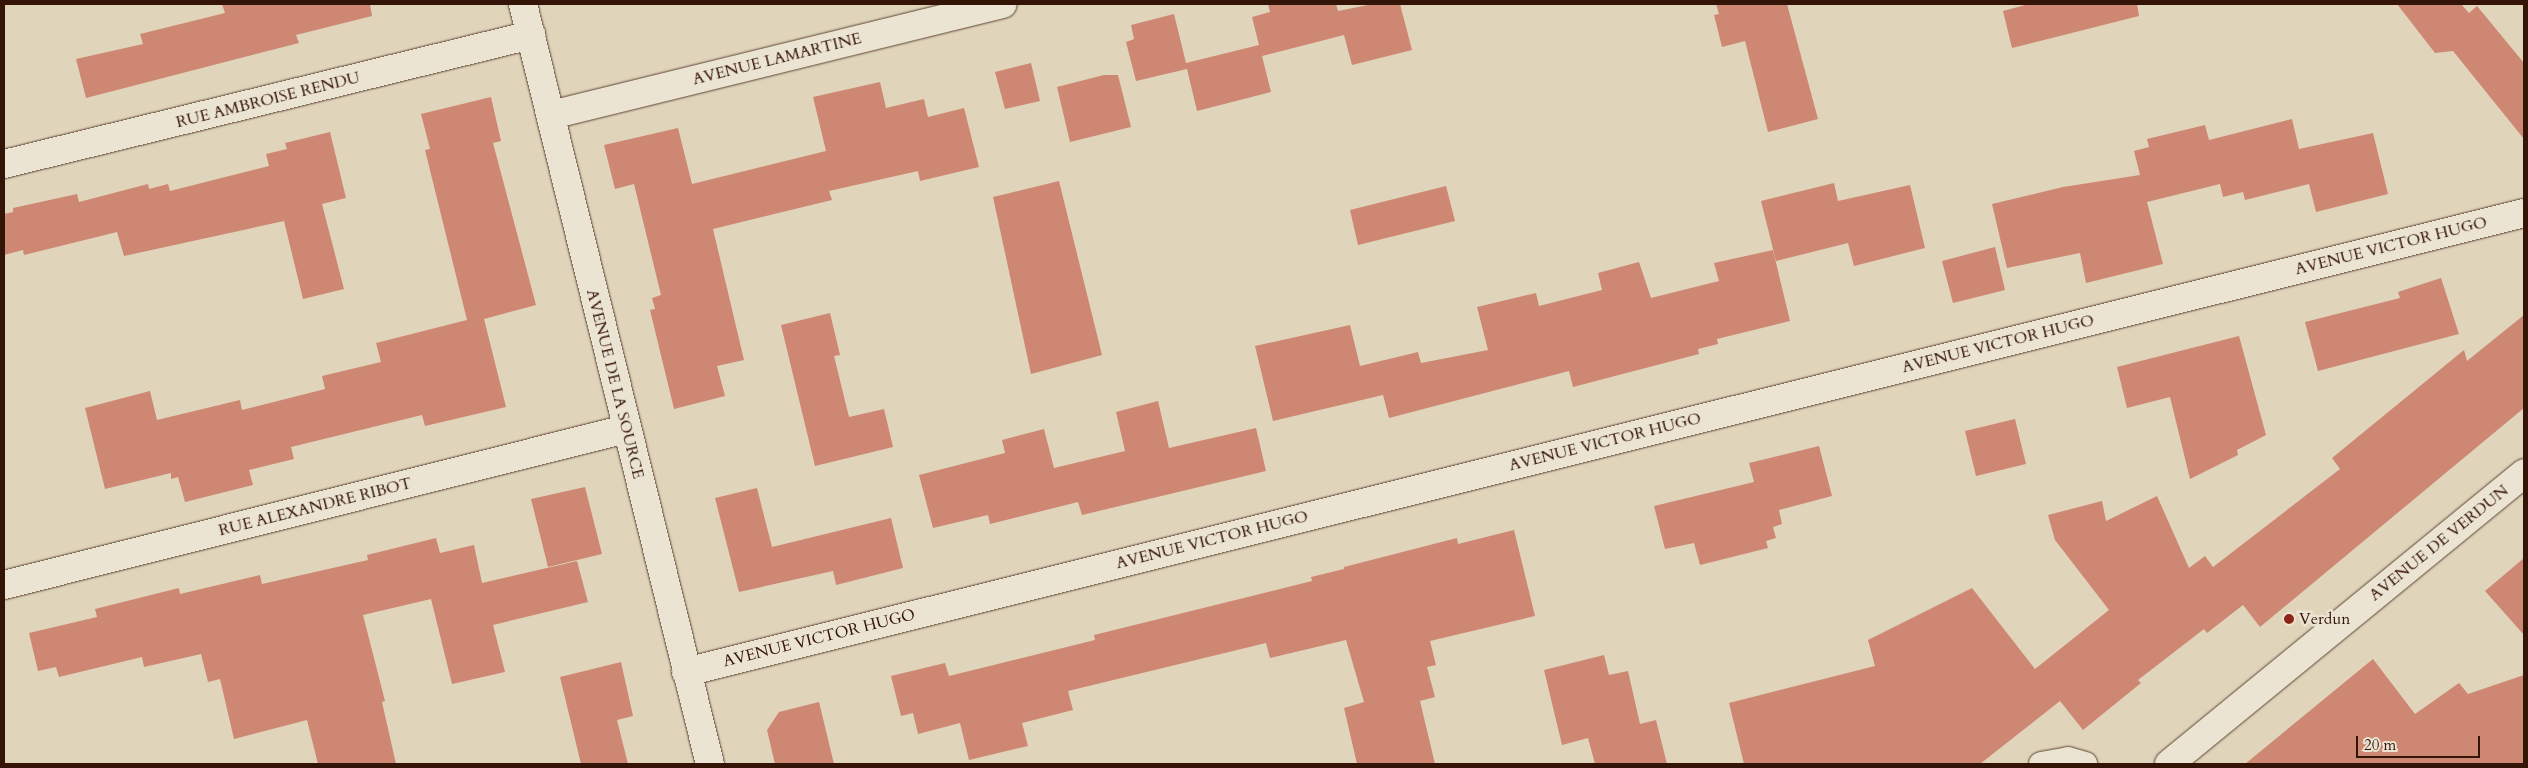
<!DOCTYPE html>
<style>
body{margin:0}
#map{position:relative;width:2528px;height:768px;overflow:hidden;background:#e0d5bb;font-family:Cardo,serif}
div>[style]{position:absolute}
.building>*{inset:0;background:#cd8773}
.roads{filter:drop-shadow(0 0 1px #604435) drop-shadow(0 0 1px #604435)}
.lane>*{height:24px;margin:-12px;padding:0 12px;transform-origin:12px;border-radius:12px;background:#ebe4d3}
.street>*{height:28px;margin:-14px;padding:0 14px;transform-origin:14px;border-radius:14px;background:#ebe4d3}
.secondary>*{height:28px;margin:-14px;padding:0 14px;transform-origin:14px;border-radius:14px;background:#ebe4d3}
.dots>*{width:14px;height:14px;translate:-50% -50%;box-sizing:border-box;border:2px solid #ebe4d3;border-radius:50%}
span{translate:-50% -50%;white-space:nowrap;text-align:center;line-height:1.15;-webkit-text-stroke:5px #ebe4d3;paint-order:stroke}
.street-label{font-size:16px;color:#351408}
.poi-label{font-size:16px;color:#351408}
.left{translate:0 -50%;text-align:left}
.frame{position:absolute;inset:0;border:5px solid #351408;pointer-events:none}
.scale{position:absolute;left:2356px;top:736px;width:124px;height:22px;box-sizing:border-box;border:2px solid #351408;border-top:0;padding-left:6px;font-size:15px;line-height:18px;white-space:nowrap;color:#351408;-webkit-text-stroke:4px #ebe4d3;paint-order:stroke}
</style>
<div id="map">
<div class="building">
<div style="clip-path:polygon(222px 4px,370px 4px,372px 16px,296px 35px,299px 43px,86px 98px,76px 59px,143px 44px,140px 34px,225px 13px)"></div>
<div style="clip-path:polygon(1268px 4px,1336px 4px,1338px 11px,1373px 4px,1400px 4px,1412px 50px,1352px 65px,1344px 35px,1262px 56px,1271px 92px,1197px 111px,1187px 69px,1136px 81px,1126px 42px,1134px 39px,1131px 25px,1174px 14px,1186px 63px,1259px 45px,1252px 17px,1270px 12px)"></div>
<div style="clip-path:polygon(1716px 4px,1787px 4px,1818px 119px,1768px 132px,1745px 41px,1722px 47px,1714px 15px,1719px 14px)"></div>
<div style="clip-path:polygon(2029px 4px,2137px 4px,2139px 16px,2012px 48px,2003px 11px)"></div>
<div style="clip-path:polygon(2397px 4px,2461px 4px,2469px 13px,2477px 6px,2524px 63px,2524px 139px,2453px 51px,2435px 53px)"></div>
<div style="clip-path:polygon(1031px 63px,1040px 101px,1005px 109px,995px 72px)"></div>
<div style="clip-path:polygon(1104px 75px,1118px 75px,1131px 127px,1070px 142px,1057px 87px)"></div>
<div style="clip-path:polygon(880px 82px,886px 108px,924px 99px,928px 117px,964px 108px,979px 167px,920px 181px,918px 171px,829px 191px,832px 200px,713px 229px,744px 360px,717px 366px,725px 396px,674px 409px,650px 310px,655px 309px,652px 298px,661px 295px,634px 184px,615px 189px,604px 145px,678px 128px,692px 184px,826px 151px,813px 97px)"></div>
<div style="clip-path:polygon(491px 97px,501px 141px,493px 143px,536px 305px,484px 319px,506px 407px,425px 426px,422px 415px,291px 447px,294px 459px,249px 470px,253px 485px,185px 502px,178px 477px,171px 479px,171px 473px,105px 489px,85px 408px,150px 391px,157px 420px,240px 400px,242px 410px,325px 389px,322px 376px,381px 362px,376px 343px,467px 320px,425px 150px,430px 149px,421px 114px)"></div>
<div style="clip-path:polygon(2292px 119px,2299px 149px,2373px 133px,2388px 194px,2316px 212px,2309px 184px,2245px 200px,2243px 192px,2223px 197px,2220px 184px,2147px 202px,2163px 264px,2086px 283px,2080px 253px,2007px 268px,1992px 204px,2063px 187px,2140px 175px,2134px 151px,2149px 147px,2147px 139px,2205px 125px,2209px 140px)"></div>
<div style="clip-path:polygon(330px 132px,346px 198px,322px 204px,344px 289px,303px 299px,284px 221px,124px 256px,117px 232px,24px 255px,23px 250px,4px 255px,4px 214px,13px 212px,13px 208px,77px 194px,79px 202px,148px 184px,149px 189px,168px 184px,170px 191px,269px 166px,266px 154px,287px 149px,285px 143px)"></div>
<div style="clip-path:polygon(1059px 181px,1102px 355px,1031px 374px,993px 197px)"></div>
<div style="clip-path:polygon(1834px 183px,1838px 201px,1910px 185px,1925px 248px,1854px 266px,1848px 243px,1776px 261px,1761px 201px)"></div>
<div style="clip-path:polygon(1446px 186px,1455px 221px,1358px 245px,1350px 210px)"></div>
<div style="clip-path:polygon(1995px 247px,2005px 290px,1953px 303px,1942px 261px)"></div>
<div style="clip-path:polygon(1773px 250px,1790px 321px,1717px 339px,1718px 344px,1698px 349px,1699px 354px,1573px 387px,1569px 371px,1389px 418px,1383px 395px,1273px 421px,1255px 346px,1350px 325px,1360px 366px,1418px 352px,1421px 363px,1488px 350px,1477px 307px,1536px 293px,1539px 306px,1602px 290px,1598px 273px,1639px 262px,1651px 298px,1719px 281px,1714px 263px)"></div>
<div style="clip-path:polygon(2441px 278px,2459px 334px,2318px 371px,2305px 322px,2400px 298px,2398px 292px)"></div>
<div style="clip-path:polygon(830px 313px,840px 355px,834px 356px,849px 417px,884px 409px,893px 447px,815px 466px,781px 325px)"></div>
<div style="clip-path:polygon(2524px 315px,2524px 408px,2260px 627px,2243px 605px,2207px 633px,2204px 629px,2138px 680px,2141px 683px,2083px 730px,2060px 701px,1980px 764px,1744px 764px,1729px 703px,1875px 666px,1868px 640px,1972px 588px,2035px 669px,2109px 610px,2055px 540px,2048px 515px,2102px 501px,2106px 521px,2157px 496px,2189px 568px,2205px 556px,2213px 567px,2340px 469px,2332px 458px,2464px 350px,2467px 361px)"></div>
<div style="clip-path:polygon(2239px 336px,2266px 435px,2237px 450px,2238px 455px,2190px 479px,2170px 397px,2127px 408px,2117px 367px)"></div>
<div style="clip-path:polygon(1158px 401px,1169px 448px,1256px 428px,1266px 471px,1082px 515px,1078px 502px,990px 524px,988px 515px,933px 528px,919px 475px,1005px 453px,1002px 440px,1044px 429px,1054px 468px,1125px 451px,1116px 412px)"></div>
<div style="clip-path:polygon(2015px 419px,2026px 464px,1976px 476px,1965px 431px)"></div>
<div style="clip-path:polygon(1819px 446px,1832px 496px,1779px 510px,1782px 524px,1773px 527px,1776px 538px,1766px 541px,1768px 548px,1700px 565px,1694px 543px,1665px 549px,1654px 506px,1754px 482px,1749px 463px)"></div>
<div style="clip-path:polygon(585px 487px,602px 554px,548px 567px,531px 499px)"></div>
<div style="clip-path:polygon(757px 488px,772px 547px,891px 518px,903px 568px,836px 585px,833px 571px,739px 592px,715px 498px)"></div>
<div style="clip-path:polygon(1514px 530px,1535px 616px,1430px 641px,1436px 665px,1427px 667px,1435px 697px,1420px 701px,1435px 764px,1357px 764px,1344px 708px,1364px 702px,1346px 640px,1270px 658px,1266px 643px,1068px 691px,1073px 710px,1022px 723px,1028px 746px,969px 760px,960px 723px,918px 734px,913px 713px,901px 716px,891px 676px,945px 663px,949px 676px,1095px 640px,1094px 635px,1312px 581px,1311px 577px,1344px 569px,1344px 567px,1457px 538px,1458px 544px)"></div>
<div style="clip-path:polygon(436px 538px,440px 553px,474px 545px,482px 583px,577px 561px,588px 602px,493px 625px,505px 672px,452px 684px,431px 599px,363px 615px,385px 701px,382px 702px,396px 764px,318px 764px,307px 720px,234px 739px,220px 679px,208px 682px,201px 654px,144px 667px,142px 657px,59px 677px,56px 667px,38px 671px,29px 633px,97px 617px,95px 609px,179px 588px,180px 594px,260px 575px,262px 584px,368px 560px,367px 555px)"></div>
<div style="clip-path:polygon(2524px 558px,2524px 635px,2485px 591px)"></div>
<div style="clip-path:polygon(1604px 655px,1609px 675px,1628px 671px,1640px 724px,1656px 720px,1667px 764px,1595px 764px,1588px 738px,1562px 745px,1544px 670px)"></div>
<div style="clip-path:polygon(2373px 659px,2415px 714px,2459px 683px,2468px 694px,2524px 675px,2524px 764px,2245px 764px)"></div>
<div style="clip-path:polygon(621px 662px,633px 716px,617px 720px,628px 764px,581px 764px,560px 677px)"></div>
<div style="clip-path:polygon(819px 702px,834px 764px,775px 764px,767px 730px,779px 712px)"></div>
</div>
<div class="roads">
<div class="lane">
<div style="left:2041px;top:764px;width:27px;rotate:-10deg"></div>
<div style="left:2068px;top:759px;width:18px;rotate:16deg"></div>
</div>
<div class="street">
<div style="left:523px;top:4px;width:783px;rotate:76.18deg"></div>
<div style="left:551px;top:115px;width:465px;rotate:-13.8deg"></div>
<div style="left:4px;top:164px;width:543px;rotate:-13.75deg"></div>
<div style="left:4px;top:585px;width:641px;rotate:-14.08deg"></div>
<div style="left:686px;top:672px;width:1894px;rotate:-14.02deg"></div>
</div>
<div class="secondary">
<div style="left:2169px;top:764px;width:459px;rotate:-39.3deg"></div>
</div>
</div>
<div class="dots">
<div style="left:2289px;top:619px;background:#8f2418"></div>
</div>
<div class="street-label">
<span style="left:777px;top:59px;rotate:-14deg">AVENUE LAMARTINE</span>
<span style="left:268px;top:100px;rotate:-14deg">RUE AMBROISE RENDU</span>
<span style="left:2391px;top:246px;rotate:-14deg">AVENUE VICTOR HUGO</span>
<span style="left:1998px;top:344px;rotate:-14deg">AVENUE VICTOR HUGO</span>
<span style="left:615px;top:384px;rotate:76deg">AVENUE DE LA SOURCE</span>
<span style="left:1605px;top:442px;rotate:-14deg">AVENUE VICTOR HUGO</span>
<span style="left:315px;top:507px;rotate:-14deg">RUE ALEXANDRE RIBOT</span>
<span style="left:1212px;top:540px;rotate:-14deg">AVENUE VICTOR HUGO</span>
<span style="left:2439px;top:543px;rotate:-39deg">AVENUE DE VERDUN</span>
<span style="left:819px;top:638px;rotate:-14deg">AVENUE VICTOR HUGO</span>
</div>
<div class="poi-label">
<span class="left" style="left:2299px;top:619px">Verdun</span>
</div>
<div class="frame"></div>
<div class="scale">20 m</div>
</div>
